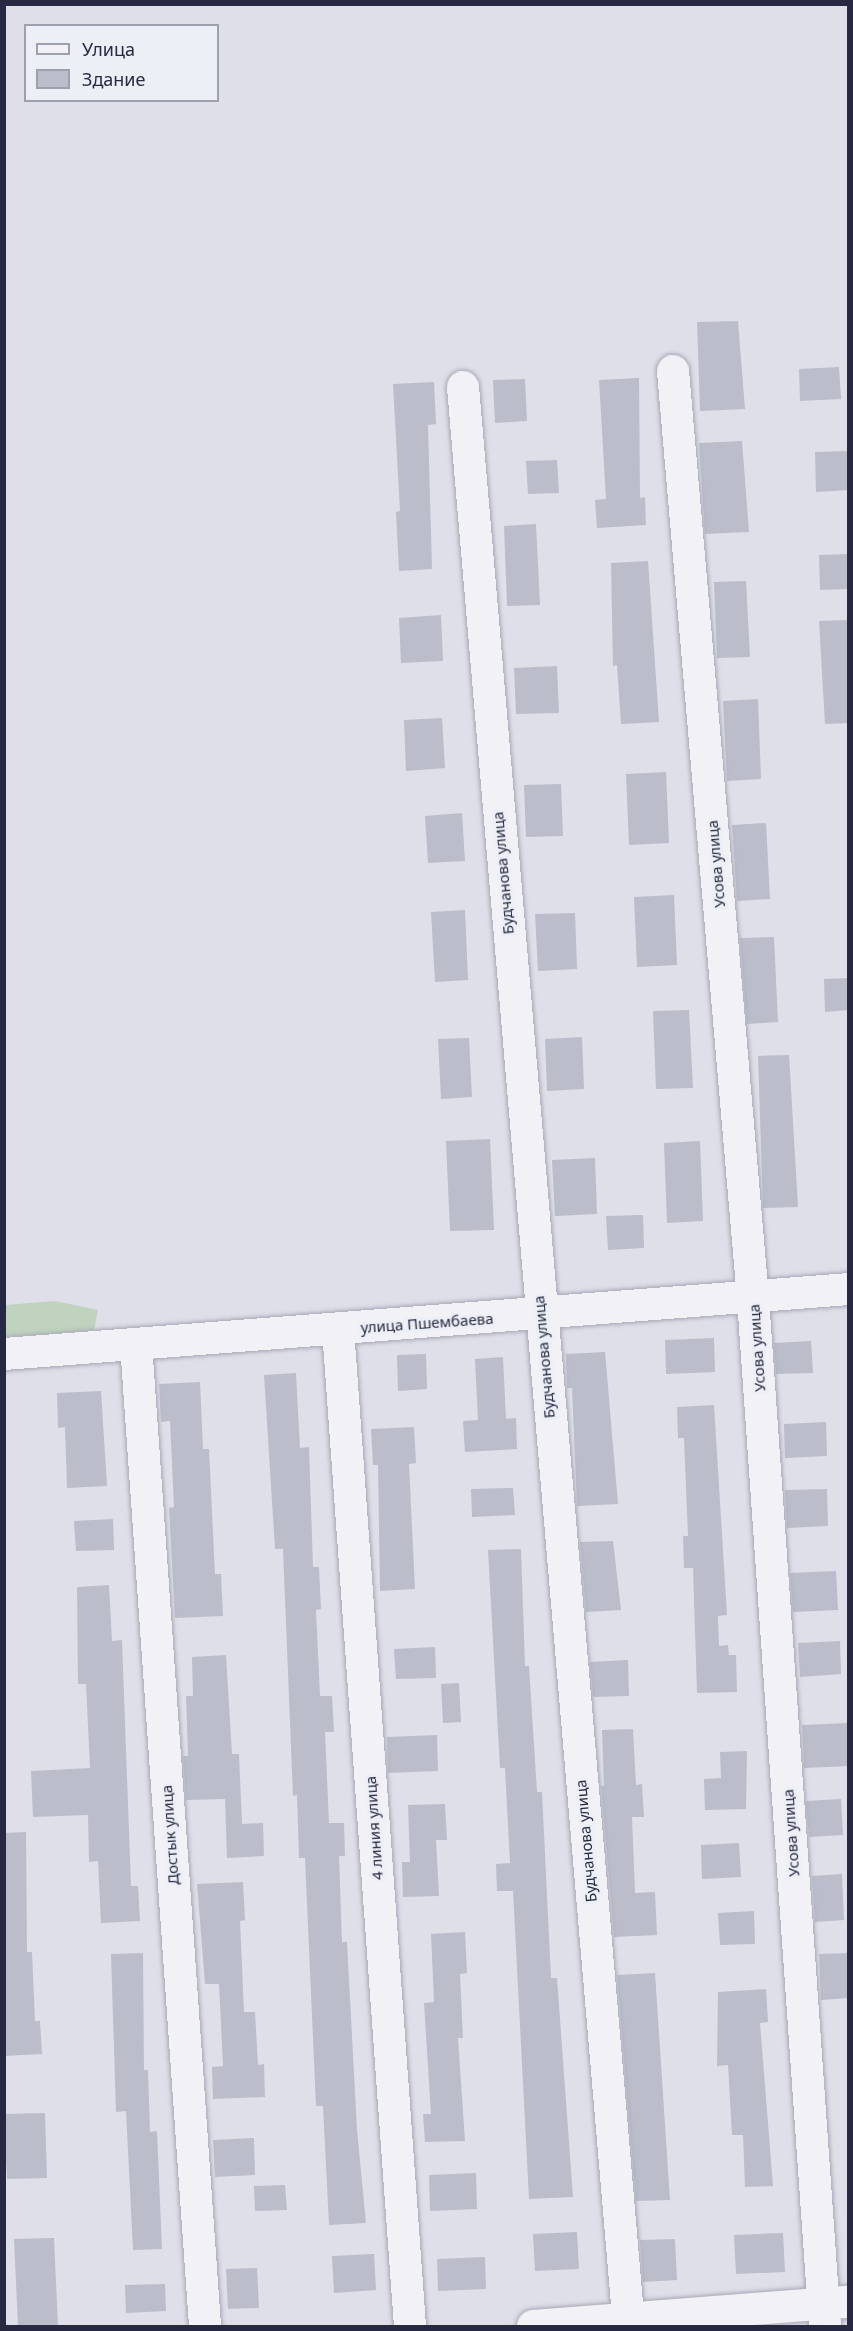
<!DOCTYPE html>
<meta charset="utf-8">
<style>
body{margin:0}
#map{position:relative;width:853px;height:2331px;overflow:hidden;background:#dedfe8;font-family:"Noto Sans",sans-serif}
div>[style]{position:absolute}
.green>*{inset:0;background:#bfd3bf}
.building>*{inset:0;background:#bbbdcb}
.roads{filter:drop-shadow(0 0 2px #a7a8b6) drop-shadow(0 0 2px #a7a8b6)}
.minor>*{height:32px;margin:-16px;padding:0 16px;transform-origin:16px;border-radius:16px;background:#f1f1f6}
span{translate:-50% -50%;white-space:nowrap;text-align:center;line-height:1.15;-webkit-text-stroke:6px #edeff6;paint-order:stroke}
.street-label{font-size:15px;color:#262940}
.frame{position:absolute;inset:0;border:6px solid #262940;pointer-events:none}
.legend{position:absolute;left:24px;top:24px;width:195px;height:78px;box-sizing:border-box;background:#edeff6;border:2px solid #9da0ad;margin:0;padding:8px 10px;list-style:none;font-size:18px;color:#262940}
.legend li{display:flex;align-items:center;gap:12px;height:30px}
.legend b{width:30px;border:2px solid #9da0ad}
</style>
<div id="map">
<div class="green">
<div style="clip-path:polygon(55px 1301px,98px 1310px,94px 1330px,5px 1337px,5px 1305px)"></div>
</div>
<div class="building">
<div style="clip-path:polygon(738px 321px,745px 409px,700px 411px,697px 322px)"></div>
<div style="clip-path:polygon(839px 367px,841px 399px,800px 401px,799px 369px)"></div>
<div style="clip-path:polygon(639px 378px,640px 498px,645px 497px,646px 525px,597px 528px,595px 500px,606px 499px,599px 380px)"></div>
<div style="clip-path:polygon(525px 379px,527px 421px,495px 423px,493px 380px)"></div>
<div style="clip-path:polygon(434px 382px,436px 424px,428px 425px,432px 569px,399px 571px,396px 512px,400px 511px,393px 384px)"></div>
<div style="clip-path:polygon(742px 441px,749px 532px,705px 534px,699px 443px)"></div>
<div style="clip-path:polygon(849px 451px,849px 490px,816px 492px,815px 452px)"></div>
<div style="clip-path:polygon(557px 460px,559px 493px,528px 494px,526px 461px)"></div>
<div style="clip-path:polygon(536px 524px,540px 605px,507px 606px,504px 526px)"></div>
<div style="clip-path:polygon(849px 554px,849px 589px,820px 590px,819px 555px)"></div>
<div style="clip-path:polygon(648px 561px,659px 722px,621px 724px,617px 665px,613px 666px,611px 563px)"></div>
<div style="clip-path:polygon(746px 581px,750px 657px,717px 658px,714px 582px)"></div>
<div style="clip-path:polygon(441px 615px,443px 661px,401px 663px,399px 618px)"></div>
<div style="clip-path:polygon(849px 620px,849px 723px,825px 724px,819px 621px)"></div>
<div style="clip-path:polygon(557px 666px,559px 713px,516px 714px,514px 668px)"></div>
<div style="clip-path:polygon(758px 699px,761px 779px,727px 781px,723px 701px)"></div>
<div style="clip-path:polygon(442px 718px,445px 768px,406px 771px,404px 720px)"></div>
<div style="clip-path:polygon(666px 772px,669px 843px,629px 845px,626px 774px)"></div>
<div style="clip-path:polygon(561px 784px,563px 836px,526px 837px,524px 785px)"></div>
<div style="clip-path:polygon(462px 813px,465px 861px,428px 863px,425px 816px)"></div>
<div style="clip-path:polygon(766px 823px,770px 899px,737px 901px,732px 825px)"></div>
<div style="clip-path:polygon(674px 895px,677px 965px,637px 967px,634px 897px)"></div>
<div style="clip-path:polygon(465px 910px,468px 980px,435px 982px,431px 912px)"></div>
<div style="clip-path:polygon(575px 913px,577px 969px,538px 971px,535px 914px)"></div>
<div style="clip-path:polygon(774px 937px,778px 1022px,747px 1024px,740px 938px)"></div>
<div style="clip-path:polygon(849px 978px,849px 1010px,825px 1012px,824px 979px)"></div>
<div style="clip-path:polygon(689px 1010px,693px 1088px,656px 1089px,653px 1011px)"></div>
<div style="clip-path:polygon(582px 1037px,584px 1089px,547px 1091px,545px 1039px)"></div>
<div style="clip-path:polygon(469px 1038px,472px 1097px,441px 1099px,438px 1039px)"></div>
<div style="clip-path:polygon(789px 1055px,798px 1207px,763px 1208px,758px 1056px)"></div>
<div style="clip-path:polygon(490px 1139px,494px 1230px,450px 1231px,446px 1141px)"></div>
<div style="clip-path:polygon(700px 1141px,703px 1221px,667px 1223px,664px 1143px)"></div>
<div style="clip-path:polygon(595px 1158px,597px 1214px,555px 1216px,552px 1160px)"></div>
<div style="clip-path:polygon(643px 1215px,644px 1248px,608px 1250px,606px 1216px)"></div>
<div style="clip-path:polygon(714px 1338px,715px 1372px,666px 1374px,665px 1340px)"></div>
<div style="clip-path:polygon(811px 1341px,813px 1373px,776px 1374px,774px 1343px)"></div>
<div style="clip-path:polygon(605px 1352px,618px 1504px,577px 1506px,572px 1388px,567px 1388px,566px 1354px)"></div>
<div style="clip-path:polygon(426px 1354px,427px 1389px,398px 1391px,397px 1355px)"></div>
<div style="clip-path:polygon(503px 1357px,506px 1419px,516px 1418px,517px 1449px,465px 1452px,463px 1421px,478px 1420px,475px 1359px)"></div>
<div style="clip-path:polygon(296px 1373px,300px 1448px,309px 1447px,313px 1567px,319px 1567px,321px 1609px,316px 1610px,320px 1696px,332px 1696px,334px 1732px,325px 1732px,329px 1823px,344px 1823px,345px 1856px,339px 1856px,342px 1942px,347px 1942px,357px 2130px,366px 2223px,329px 2225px,323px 2106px,316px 2106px,305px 1858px,299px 1858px,297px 1795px,293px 1796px,283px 1549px,275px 1549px,264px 1375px)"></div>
<div style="clip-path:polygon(200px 1382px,203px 1449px,209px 1449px,215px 1574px,221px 1574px,223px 1616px,175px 1618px,169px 1508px,174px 1507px,170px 1421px,161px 1422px,159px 1384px)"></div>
<div style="clip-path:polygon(101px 1391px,107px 1486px,67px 1488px,65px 1427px,58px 1428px,57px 1393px)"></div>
<div style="clip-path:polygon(714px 1405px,727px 1615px,718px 1616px,719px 1646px,728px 1645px,729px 1655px,736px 1655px,737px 1692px,697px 1693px,693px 1568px,684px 1568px,683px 1536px,688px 1536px,684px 1438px,678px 1438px,677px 1407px)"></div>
<div style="clip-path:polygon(826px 1422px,827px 1456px,785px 1458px,784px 1424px)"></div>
<div style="clip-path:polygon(414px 1427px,416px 1463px,409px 1464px,415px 1589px,380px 1591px,378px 1465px,373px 1465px,371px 1429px)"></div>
<div style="clip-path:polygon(513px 1488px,515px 1515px,472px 1517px,471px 1489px)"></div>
<div style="clip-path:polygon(827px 1489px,828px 1526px,787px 1528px,785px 1490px)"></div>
<div style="clip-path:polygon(113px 1519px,114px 1550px,76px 1551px,74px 1521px)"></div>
<div style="clip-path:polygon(613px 1541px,621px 1610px,586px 1612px,580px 1542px)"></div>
<div style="clip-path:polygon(521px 1549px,525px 1666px,529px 1666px,537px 1792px,542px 1792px,551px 1978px,557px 1978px,573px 2197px,529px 2199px,513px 1891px,497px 1891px,496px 1864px,510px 1863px,505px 1768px,500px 1768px,488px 1550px)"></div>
<div style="clip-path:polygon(836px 1571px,838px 1610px,793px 1612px,790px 1573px)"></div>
<div style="clip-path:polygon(109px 1585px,112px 1641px,122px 1640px,131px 1886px,138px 1886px,140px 1921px,101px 1923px,98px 1861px,89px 1862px,88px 1815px,33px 1817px,31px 1771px,90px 1768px,86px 1684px,78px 1684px,77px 1587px)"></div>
<div style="clip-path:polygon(840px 1641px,841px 1674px,800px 1677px,798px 1643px)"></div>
<div style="clip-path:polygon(435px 1647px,436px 1678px,396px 1679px,394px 1649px)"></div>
<div style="clip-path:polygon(226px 1655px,232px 1754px,239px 1754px,242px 1824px,263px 1823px,264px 1856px,227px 1858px,225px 1799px,186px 1800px,183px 1756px,188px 1756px,186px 1696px,193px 1696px,192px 1657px)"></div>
<div style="clip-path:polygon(628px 1660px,629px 1696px,593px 1697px,590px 1662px)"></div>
<div style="clip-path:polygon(459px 1683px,461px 1722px,443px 1723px,441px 1684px)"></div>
<div style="clip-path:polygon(848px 1723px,849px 1766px,804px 1768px,802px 1725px)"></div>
<div style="clip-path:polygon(633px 1729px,636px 1785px,642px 1784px,644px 1817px,632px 1817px,635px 1893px,655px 1892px,657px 1935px,614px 1937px,601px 1786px,604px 1786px,602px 1730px)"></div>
<div style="clip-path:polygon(437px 1735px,438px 1771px,388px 1773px,387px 1737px)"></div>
<div style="clip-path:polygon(747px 1751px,746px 1809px,705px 1810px,704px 1779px,721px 1778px,720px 1752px)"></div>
<div style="clip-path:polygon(841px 1799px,843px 1835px,809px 1837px,806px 1801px)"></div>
<div style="clip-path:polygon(445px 1804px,447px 1840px,436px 1840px,439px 1896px,403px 1897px,402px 1862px,410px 1862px,408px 1805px)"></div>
<div style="clip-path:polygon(26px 1832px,27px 1952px,32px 1952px,35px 2021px,40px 2021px,42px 2054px,4px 2056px,4px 1833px)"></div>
<div style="clip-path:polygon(739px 1843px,741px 1877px,702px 1879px,701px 1845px)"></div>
<div style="clip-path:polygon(842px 1874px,844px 1920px,815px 1922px,812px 1876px)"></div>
<div style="clip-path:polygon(243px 1882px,245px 1920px,240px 1921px,244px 2012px,255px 2012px,258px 2065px,264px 2064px,265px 2097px,213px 2099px,212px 2067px,223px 2066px,219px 1984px,205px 1984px,197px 1884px)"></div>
<div style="clip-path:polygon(754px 1911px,755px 1944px,720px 1945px,718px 1913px)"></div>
<div style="clip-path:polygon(465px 1932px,467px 1973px,460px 1974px,463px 2038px,458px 2038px,465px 2141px,425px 2142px,423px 2114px,431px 2114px,424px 2003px,434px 2002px,431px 1934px)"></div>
<div style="clip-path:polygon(143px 1953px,144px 2070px,148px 2070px,150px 2132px,157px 2131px,162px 2249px,133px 2250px,126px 2111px,116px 2112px,111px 1954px)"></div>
<div style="clip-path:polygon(849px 1953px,849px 1998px,821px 2000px,819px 1954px)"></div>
<div style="clip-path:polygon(655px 1973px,670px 2200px,636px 2201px,617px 1975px)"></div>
<div style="clip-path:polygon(766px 1989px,768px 2022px,760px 2023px,773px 2186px,745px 2187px,743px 2135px,732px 2135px,728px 2065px,717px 2066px,718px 1992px)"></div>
<div style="clip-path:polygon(45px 2113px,47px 2178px,7px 2179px,4px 2114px)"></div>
<div style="clip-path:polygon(254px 2138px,255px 2175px,215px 2177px,213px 2140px)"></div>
<div style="clip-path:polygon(476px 2173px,477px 2209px,430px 2211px,429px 2175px)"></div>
<div style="clip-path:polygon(285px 2185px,287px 2210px,255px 2211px,254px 2186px)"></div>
<div style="clip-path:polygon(577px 2232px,579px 2269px,535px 2271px,533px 2234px)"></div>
<div style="clip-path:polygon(783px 2233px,785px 2272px,736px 2274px,734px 2235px)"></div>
<div style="clip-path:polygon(54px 2238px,58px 2326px,18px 2326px,14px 2239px)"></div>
<div style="clip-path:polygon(675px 2239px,677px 2280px,643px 2282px,640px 2240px)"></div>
<div style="clip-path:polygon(374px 2254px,376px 2290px,334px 2293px,332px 2256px)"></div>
<div style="clip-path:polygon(485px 2257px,486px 2289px,438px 2291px,437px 2259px)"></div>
<div style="clip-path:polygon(257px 2268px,259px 2308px,228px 2309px,226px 2269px)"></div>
<div style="clip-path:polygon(165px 2284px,166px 2311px,126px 2313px,125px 2285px)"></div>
</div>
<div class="roads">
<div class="minor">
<div style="left:673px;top:371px;width:931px;rotate:85.07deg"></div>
<div style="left:753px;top:1299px;width:1030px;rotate:85.99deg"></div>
<div style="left:463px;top:387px;width:1946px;rotate:85.11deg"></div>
<div style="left:338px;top:1329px;width:1000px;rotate:85.87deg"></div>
<div style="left:136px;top:1344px;width:984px;rotate:85.98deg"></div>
<div style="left:4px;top:1354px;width:846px;rotate:-4.4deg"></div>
<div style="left:533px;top:2326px;width:316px;rotate:-4.4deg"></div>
</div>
</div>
<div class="street-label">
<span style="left:716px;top:864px;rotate:-95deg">Усова улица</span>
<span style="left:503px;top:873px;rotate:-95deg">Будчанова улица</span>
<span style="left:427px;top:1323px;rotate:-4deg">улица Пшембаева</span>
<span style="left:757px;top:1348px;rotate:-94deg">Усова улица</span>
<span style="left:544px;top:1357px;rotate:-95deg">Будчанова улица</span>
<span style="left:374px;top:1828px;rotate:-94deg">4 линия улица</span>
<span style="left:791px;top:1833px;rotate:-94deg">Усова улица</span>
<span style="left:170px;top:1835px;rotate:-94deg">Достык улица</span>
<span style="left:586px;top:1841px;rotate:-95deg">Будчанова улица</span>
</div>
<div class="frame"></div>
<ul class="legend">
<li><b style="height:8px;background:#f1f1f6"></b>Улица</li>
<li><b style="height:16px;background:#bbbdcb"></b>Здание</li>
</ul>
</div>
